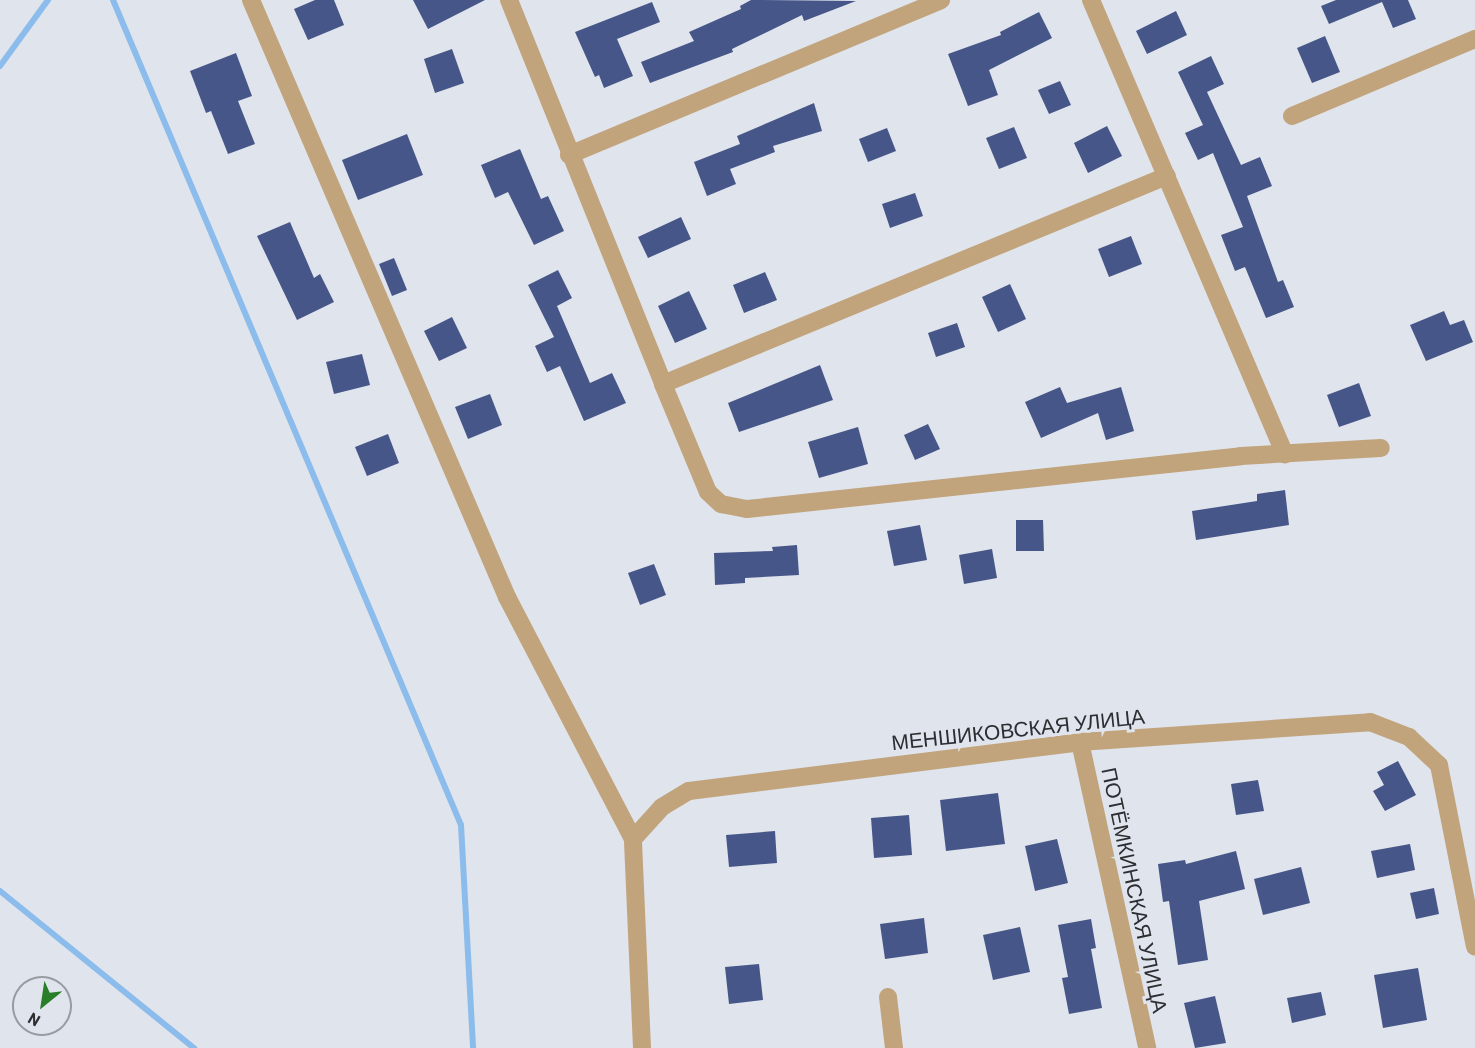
<!DOCTYPE html>
<meta charset="utf-8">
<style>
body{margin:0}
#map{position:relative;width:1475px;height:1048px;overflow:hidden;background:#e0e4ed;font-family:Barlow,sans-serif}
div>[style]{position:absolute}
.stream>*{height:6px;margin:-3px;padding:0 3px;transform-origin:3px;border-radius:3px;background:#8cbceb}
.building>*{inset:0;background:#465688}
.minor>*{height:18px;margin:-9px;padding:0 9px;transform-origin:9px;border-radius:9px;background:#c2a47c}
span{translate:-50% -50%;white-space:nowrap;text-align:center;line-height:1.15;-webkit-text-stroke:6px #e0e4ed;paint-order:stroke}
.street-label{font-size:21px;color:#2c2e32}
.north{position:absolute;left:12px;top:976px;width:60px;height:60px;box-sizing:border-box;background:#e0e4ed;border:2px solid #989ba2;border-radius:50%;rotate:210deg;font-size:16px;font-weight:700;line-height:24px;text-align:center;color:#2c2e32}
.north::after{content:'';display:block;margin:auto;width:21px;height:27px;background:#2a7e2a;clip-path:polygon(50% 0,100% 100%,50% 72%,0 100%)}
</style>
<div id="map">
<div class="stream">
<div style="left:113px;top:0;width:895px;rotate:67.13deg"></div>
<div style="left:461px;top:825px;width:223px;rotate:86.9deg"></div>
<div style="left:0;top:66px;width:82px;rotate:-54deg"></div>
<div style="left:0;top:891px;width:250px;rotate:39deg"></div>
</div>
<div class="building">
<div style="clip-path:polygon(315px 0,334px 0,344px 25px,308px 40px,294px 9px)"></div>
<div style="clip-path:polygon(413px 0,485px 0,428px 29px)"></div>
<div style="clip-path:polygon(751px 0,856px 1px,804px 21px,802px 15px,732px 49px,733px 52px,650px 83px,641px 62px,694px 41px,689px 32px,741px 9px,740px 6px)"></div>
<div style="clip-path:polygon(1336px 0,1408px 0,1416px 19px,1393px 28px,1382px 2px,1329px 24px,1321px 6px)"></div>
<div style="clip-path:polygon(652px 2px,660px 22px,617px 39px,633px 76px,604px 88px,599px 75px,595px 77px,575px 32px)"></div>
<div style="clip-path:polygon(1176px 11px,1187px 35px,1147px 54px,1136px 31px)"></div>
<div style="clip-path:polygon(1039px 12px,1052px 38px,989px 70px,998px 95px,968px 106px,948px 54px,1001px 35px,1000px 32px)"></div>
<div style="clip-path:polygon(1325px 36px,1340px 72px,1312px 83px,1297px 48px)"></div>
<div style="clip-path:polygon(452px 49px,464px 83px,435px 93px,424px 59px)"></div>
<div style="clip-path:polygon(236px 53px,252px 96px,238px 101px,255px 144px,228px 154px,211px 111px,206px 113px,190px 71px)"></div>
<div style="clip-path:polygon(1211px 56px,1224px 84px,1207px 92px,1241px 165px,1260px 157px,1272px 186px,1247px 196px,1278px 282px,1283px 280px,1294px 307px,1266px 318px,1245px 267px,1235px 271px,1221px 235px,1243px 227px,1213px 153px,1198px 160px,1185px 133px,1203px 125px,1178px 72px)"></div>
<div style="clip-path:polygon(1060px 81px,1071px 105px,1049px 114px,1038px 90px)"></div>
<div style="clip-path:polygon(814px 103px,822px 131px,773px 146px,775px 152px,730px 169px,736px 184px,707px 196px,694px 162px,740px 144px,737px 136px)"></div>
<div style="clip-path:polygon(1107px 126px,1122px 156px,1088px 173px,1074px 143px)"></div>
<div style="clip-path:polygon(1014px 127px,1027px 158px,999px 169px,986px 138px)"></div>
<div style="clip-path:polygon(887px 128px,896px 151px,868px 162px,859px 139px)"></div>
<div style="clip-path:polygon(407px 134px,423px 175px,358px 200px,342px 160px)"></div>
<div style="clip-path:polygon(520px 149px,541px 199px,548px 196px,564px 231px,534px 245px,508px 192px,495px 198px,481px 165px)"></div>
<div style="clip-path:polygon(915px 193px,923px 216px,890px 228px,882px 204px)"></div>
<div style="clip-path:polygon(681px 217px,691px 239px,648px 258px,638px 237px)"></div>
<div style="clip-path:polygon(290px 222px,314px 278px,320px 274px,334px 302px,297px 320px,257px 236px)"></div>
<div style="clip-path:polygon(1131px 236px,1142px 264px,1109px 277px,1098px 249px)"></div>
<div style="clip-path:polygon(394px 258px,407px 290px,392px 296px,379px 264px)"></div>
<div style="clip-path:polygon(558px 270px,572px 298px,557px 306px,590px 383px,612px 373px,626px 403px,584px 421px,560px 366px,547px 372px,535px 346px,554px 337px,528px 285px)"></div>
<div style="clip-path:polygon(765px 272px,777px 300px,744px 313px,733px 285px)"></div>
<div style="clip-path:polygon(1010px 284px,1026px 319px,998px 332px,982px 297px)"></div>
<div style="clip-path:polygon(689px 291px,707px 329px,675px 343px,658px 306px)"></div>
<div style="clip-path:polygon(1444px 311px,1450px 325px,1464px 320px,1473px 342px,1426px 361px,1410px 325px)"></div>
<div style="clip-path:polygon(452px 317px,467px 348px,439px 361px,424px 331px)"></div>
<div style="clip-path:polygon(957px 323px,965px 347px,936px 357px,928px 333px)"></div>
<div style="clip-path:polygon(362px 354px,370px 385px,334px 394px,326px 362px)"></div>
<div style="clip-path:polygon(820px 365px,833px 400px,739px 432px,728px 403px)"></div>
<div style="clip-path:polygon(1359px 383px,1371px 416px,1339px 427px,1327px 395px)"></div>
<div style="clip-path:polygon(1060px 387px,1067px 403px,1121px 387px,1134px 431px,1106px 440px,1098px 413px,1041px 438px,1025px 402px)"></div>
<div style="clip-path:polygon(490px 394px,502px 425px,468px 439px,455px 407px)"></div>
<div style="clip-path:polygon(928px 424px,940px 449px,915px 460px,904px 435px)"></div>
<div style="clip-path:polygon(858px 427px,868px 464px,819px 478px,808px 442px)"></div>
<div style="clip-path:polygon(388px 434px,399px 463px,367px 476px,355px 447px)"></div>
<div style="clip-path:polygon(1285px 490px,1289px 525px,1196px 540px,1192px 511px,1257px 501px,1257px 494px)"></div>
<div style="clip-path:polygon(1016px 520px,1043px 520px,1044px 551px,1016px 551px)"></div>
<div style="clip-path:polygon(920px 525px,927px 560px,894px 566px,887px 531px)"></div>
<div style="clip-path:polygon(797px 545px,799px 575px,745px 578px,745px 583px,715px 585px,714px 553px,773px 551px,772px 547px)"></div>
<div style="clip-path:polygon(992px 549px,997px 578px,964px 584px,959px 555px)"></div>
<div style="clip-path:polygon(654px 564px,666px 595px,640px 605px,628px 573px)"></div>
<div style="clip-path:polygon(1398px 761px,1416px 795px,1385px 811px,1373px 791px,1384px 785px,1377px 772px)"></div>
<div style="clip-path:polygon(1258px 780px,1264px 811px,1236px 815px,1231px 784px)"></div>
<div style="clip-path:polygon(998px 793px,1005px 844px,946px 851px,940px 800px)"></div>
<div style="clip-path:polygon(909px 815px,912px 855px,874px 858px,871px 818px)"></div>
<div style="clip-path:polygon(775px 831px,777px 863px,729px 867px,726px 835px)"></div>
<div style="clip-path:polygon(1057px 839px,1068px 883px,1035px 891px,1025px 846px)"></div>
<div style="clip-path:polygon(1410px 844px,1415px 870px,1377px 878px,1371px 851px)"></div>
<div style="clip-path:polygon(1236px 851px,1245px 889px,1199px 901px,1208px 960px,1178px 965px,1169px 901px,1163px 902px,1158px 864px,1185px 860px,1186px 864px)"></div>
<div style="clip-path:polygon(1301px 867px,1310px 903px,1263px 915px,1254px 879px)"></div>
<div style="clip-path:polygon(1434px 888px,1439px 914px,1416px 919px,1410px 893px)"></div>
<div style="clip-path:polygon(924px 918px,928px 953px,885px 959px,880px 924px)"></div>
<div style="clip-path:polygon(1091px 919px,1096px 948px,1091px 949px,1102px 1008px,1069px 1014px,1062px 978px,1068px 977px,1058px 925px)"></div>
<div style="clip-path:polygon(1020px 927px,1030px 972px,993px 980px,983px 935px)"></div>
<div style="clip-path:polygon(759px 964px,763px 1000px,729px 1004px,725px 967px)"></div>
<div style="clip-path:polygon(1418px 968px,1427px 1020px,1383px 1028px,1374px 975px)"></div>
<div style="clip-path:polygon(1321px 992px,1326px 1015px,1292px 1023px,1287px 998px)"></div>
<div style="clip-path:polygon(1215px 996px,1226px 1043px,1195px 1048px,1184px 1003px)"></div>
</div>
<div class="minor">
<div style="left:251px;top:0;width:650px;rotate:66.79deg"></div>
<div style="left:507px;top:597px;width:273px;rotate:62.5deg"></div>
<div style="left:509px;top:0;width:414px;rotate:68.1deg"></div>
<div style="left:663px;top:384px;width:117px;rotate:67.4deg"></div>
<div style="left:708px;top:492px;width:18px;rotate:43deg"></div>
<div style="left:721px;top:504px;width:26px;rotate:11deg"></div>
<div style="left:747px;top:509px;width:497px;rotate:-6.1deg"></div>
<div style="left:1241px;top:456px;width:140px;rotate:-3.3deg"></div>
<div style="left:1091px;top:0;width:494px;rotate:66.9deg"></div>
<div style="left:1292px;top:116px;width:199px;rotate:-22.8deg"></div>
<div style="left:569px;top:155px;width:403px;rotate:-22.6deg"></div>
<div style="left:663px;top:384px;width:545px;rotate:-22.43deg"></div>
<div style="left:1080px;top:742px;width:313px;rotate:77.6deg"></div>
<div style="left:888px;top:997px;width:51px;rotate:83.3deg"></div>
<div style="left:642px;top:1048px;width:209px;rotate:-92.5deg"></div>
<div style="left:633px;top:839px;width:43px;rotate:-47.8deg"></div>
<div style="left:662px;top:807px;width:31px;rotate:-31deg"></div>
<div style="left:689px;top:791px;width:394px;rotate:-7.1deg"></div>
<div style="left:1080px;top:742px;width:291px;rotate:-3.9deg"></div>
<div style="left:1370px;top:722px;width:42px;rotate:21deg"></div>
<div style="left:1409px;top:737px;width:41px;rotate:43deg"></div>
<div style="left:1439px;top:765px;width:185px;rotate:78.8deg"></div>
</div>
<div class="street-label">
<span style="left:1018px;top:729px;rotate:-6deg">МЕНШИКОВСКАЯ УЛИЦА</span>
<span style="left:1135px;top:890px;rotate:78deg">ПОТЁМКИНСКАЯ УЛИЦА</span>
</div>
<div class="north">N</div>
</div>
